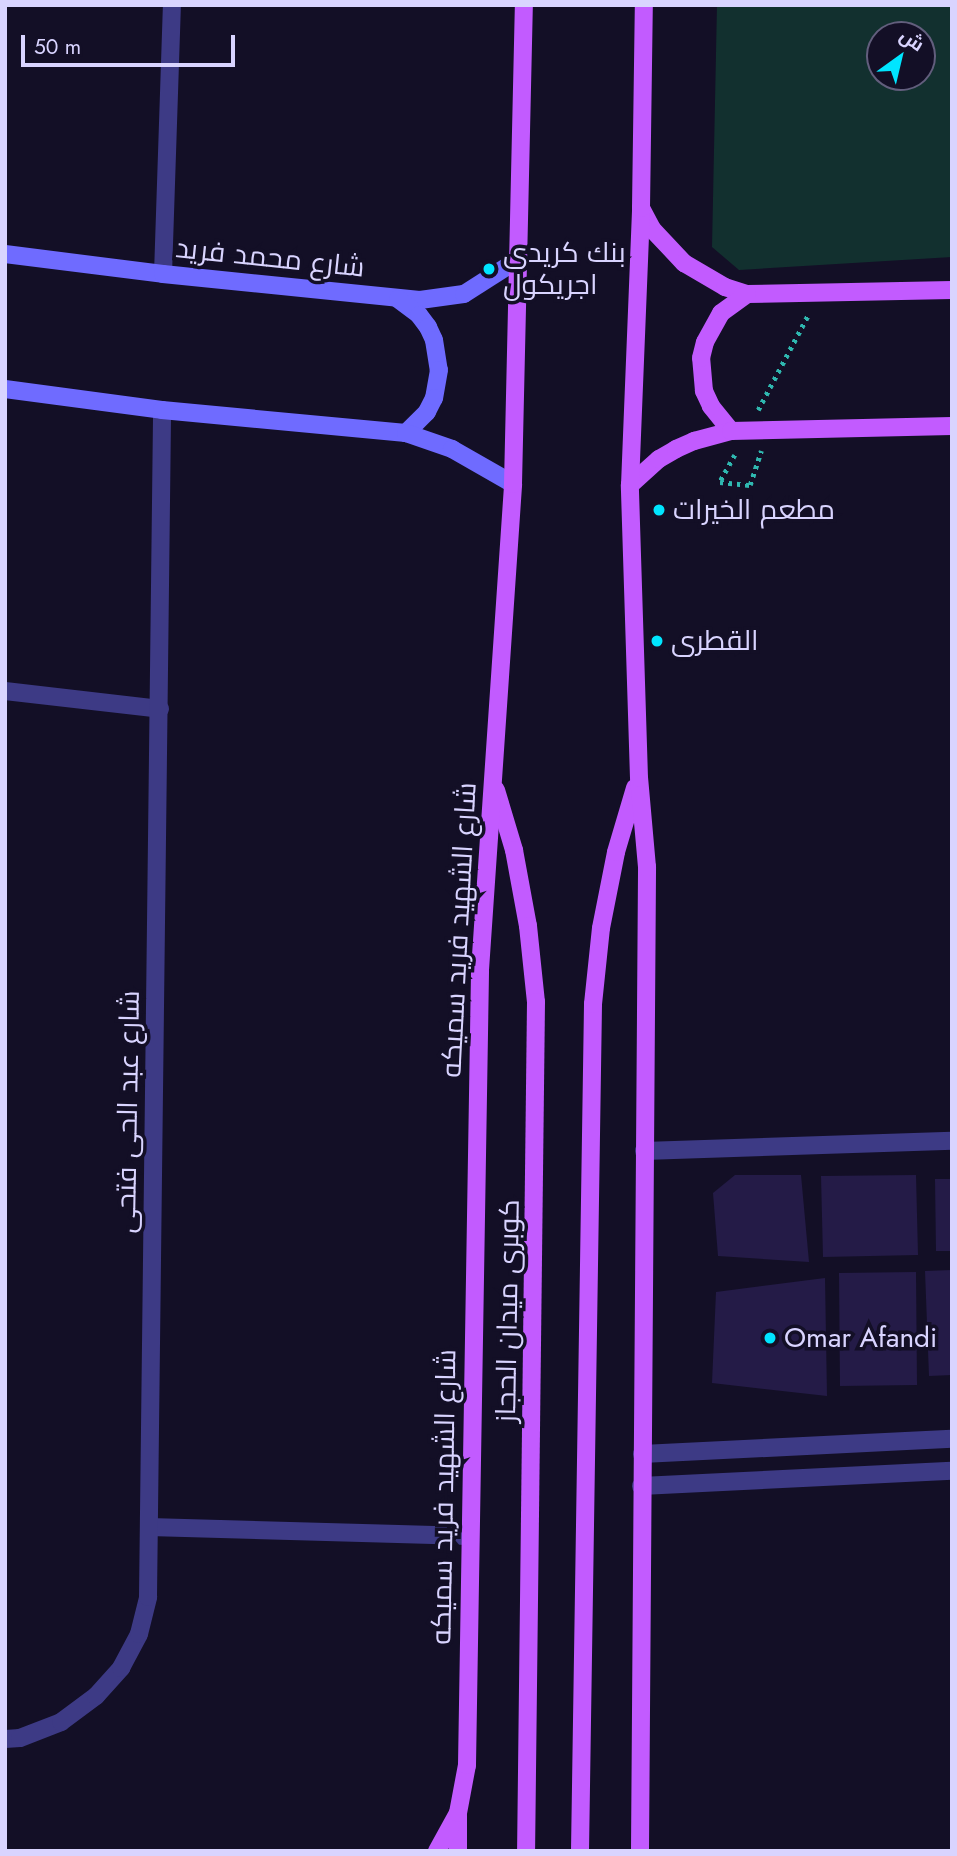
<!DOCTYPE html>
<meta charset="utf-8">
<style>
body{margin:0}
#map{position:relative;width:957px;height:1856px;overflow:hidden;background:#130f26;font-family:Jost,Cairo,sans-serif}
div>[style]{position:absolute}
.green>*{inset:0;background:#12302f}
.building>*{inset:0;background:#241b47}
.path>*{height:4.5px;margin-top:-2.25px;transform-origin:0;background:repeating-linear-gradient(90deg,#2fb8b0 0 3.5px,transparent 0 8.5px)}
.street>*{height:18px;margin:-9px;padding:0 9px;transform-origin:9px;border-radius:9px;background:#3d3a85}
.secondary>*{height:18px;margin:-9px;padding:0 9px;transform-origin:9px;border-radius:9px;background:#6f6bff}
.primary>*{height:18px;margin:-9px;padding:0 9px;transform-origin:9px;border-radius:9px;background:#c25bff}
.dots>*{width:19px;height:19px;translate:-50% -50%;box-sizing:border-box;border:4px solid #130f26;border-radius:50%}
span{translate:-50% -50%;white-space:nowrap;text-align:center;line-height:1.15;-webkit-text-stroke:7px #130f26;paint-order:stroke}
.poi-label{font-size:28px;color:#d9d4ff}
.left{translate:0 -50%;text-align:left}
.street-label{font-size:28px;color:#d9d4ff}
.frame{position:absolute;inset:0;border:7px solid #d9d4ff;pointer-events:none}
.north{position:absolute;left:866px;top:21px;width:70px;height:70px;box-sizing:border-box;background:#130f26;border:2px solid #625e7d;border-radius:50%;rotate:34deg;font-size:19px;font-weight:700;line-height:28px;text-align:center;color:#d9d4ff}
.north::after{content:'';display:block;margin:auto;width:24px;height:32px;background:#00e5ff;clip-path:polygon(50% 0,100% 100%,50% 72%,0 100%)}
.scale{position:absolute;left:21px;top:35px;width:214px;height:32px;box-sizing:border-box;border:4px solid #d9d4ff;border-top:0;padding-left:9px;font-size:21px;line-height:24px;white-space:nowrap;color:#d9d4ff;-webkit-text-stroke:5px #130f26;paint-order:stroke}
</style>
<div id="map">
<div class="green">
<div style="clip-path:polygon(evenodd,717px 5px,952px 5px,952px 257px,739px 270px,712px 247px,717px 5px,880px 35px,922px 35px,922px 77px,880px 77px,880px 35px)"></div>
</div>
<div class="building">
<div style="clip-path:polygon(735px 1175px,801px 1175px,809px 1262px,718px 1256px,713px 1193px)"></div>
<div style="clip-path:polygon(916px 1175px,918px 1255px,823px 1257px,821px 1176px)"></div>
<div style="clip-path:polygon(935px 1179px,952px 1179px,952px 1251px,936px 1251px)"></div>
<div style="clip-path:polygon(952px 1270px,952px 1375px,929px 1376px,925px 1271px)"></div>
<div style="clip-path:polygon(916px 1272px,917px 1385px,840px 1386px,839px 1273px)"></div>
<div style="clip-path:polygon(825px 1278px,827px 1396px,712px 1383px,716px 1292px)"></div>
</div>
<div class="path">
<div style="left:758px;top:410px;width:107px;rotate:-62.2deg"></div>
<div style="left:735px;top:455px;width:31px;rotate:119deg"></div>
<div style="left:720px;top:482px;width:30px;rotate:6deg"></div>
<div style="left:750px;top:485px;width:36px;rotate:-72deg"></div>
</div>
<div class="street">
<div style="left:163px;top:274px;width:269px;rotate:-88.1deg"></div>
<div style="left:5px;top:691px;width:156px;rotate:6.6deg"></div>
<div style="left:644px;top:1151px;width:308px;rotate:-1.9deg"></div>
<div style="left:642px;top:1454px;width:310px;rotate:-2.8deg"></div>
<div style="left:641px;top:1486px;width:311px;rotate:-2.8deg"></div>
<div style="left:149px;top:1527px;width:320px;rotate:1.6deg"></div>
<div style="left:5px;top:1739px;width:15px;rotate:-4deg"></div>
<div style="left:20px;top:1738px;width:44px;rotate:-21.3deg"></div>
<div style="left:61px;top:1722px;width:44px;rotate:-36.6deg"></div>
<div style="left:96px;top:1696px;width:38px;rotate:-48deg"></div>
<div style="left:121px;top:1668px;width:38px;rotate:-62deg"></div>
<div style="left:139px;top:1634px;width:38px;rotate:-76deg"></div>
<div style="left:148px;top:1597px;width:1187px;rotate:-89.32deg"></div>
</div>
<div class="secondary">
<div style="left:5px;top:254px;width:159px;rotate:7.2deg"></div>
<div style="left:163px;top:274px;width:258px;rotate:5.8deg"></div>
<div style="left:420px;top:300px;width:44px;rotate:-7.8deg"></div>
<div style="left:464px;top:294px;width:65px;rotate:-32.5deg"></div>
<div style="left:398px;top:299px;width:26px;rotate:37deg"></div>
<div style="left:419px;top:315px;width:15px;rotate:53deg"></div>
<div style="left:428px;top:327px;width:14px;rotate:65deg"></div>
<div style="left:434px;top:340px;width:30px;rotate:81deg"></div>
<div style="left:439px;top:370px;width:28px;rotate:100deg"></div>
<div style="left:434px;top:398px;width:16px;rotate:117deg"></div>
<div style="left:427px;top:412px;width:30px;rotate:135deg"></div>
<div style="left:5px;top:389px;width:158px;rotate:7.6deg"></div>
<div style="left:162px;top:410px;width:245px;rotate:5.4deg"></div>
<div style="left:406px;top:433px;width:49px;rotate:19.2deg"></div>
<div style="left:452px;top:449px;width:70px;rotate:29.8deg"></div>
</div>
<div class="primary">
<div style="left:641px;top:208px;width:24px;rotate:62deg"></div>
<div style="left:652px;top:229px;width:47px;rotate:46.7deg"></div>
<div style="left:684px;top:263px;width:48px;rotate:30.3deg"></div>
<div style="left:725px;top:287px;width:23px;rotate:18deg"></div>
<div style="left:747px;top:294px;width:205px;rotate:-1.1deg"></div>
<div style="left:731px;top:431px;width:32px;rotate:-129deg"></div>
<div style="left:711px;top:406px;width:17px;rotate:-115deg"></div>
<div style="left:704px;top:391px;width:33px;rotate:-95deg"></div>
<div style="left:701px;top:358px;width:16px;rotate:-76deg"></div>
<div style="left:705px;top:342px;width:33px;rotate:-61deg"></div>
<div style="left:721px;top:313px;width:32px;rotate:-36deg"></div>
<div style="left:630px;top:485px;width:39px;rotate:-42deg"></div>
<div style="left:659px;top:459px;width:20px;rotate:-30deg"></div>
<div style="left:676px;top:449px;width:20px;rotate:-24deg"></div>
<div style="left:694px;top:441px;width:38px;rotate:-15deg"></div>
<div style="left:731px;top:431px;width:221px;rotate:-1.3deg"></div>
<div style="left:496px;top:790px;width:63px;rotate:73.3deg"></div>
<div style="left:514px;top:850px;width:77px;rotate:79.6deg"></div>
<div style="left:528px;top:926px;width:76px;rotate:84deg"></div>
<div style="left:536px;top:1002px;width:849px;rotate:90.67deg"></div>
<div style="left:458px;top:1816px;width:35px;rotate:90deg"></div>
<div style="left:437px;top:1851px;width:43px;rotate:-61.1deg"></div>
<div style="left:458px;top:1813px;width:49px;rotate:-79.4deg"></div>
<div style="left:467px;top:1765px;width:795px;rotate:-89.06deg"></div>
<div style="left:480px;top:970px;width:487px;rotate:-86.1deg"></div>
<div style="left:513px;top:484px;width:479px;rotate:-88.7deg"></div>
<div style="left:580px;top:1851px;width:847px;rotate:-89.12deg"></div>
<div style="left:593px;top:1004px;width:76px;rotate:-84deg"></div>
<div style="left:601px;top:928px;width:77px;rotate:-78.8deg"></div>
<div style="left:616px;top:852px;width:67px;rotate:-73.5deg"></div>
<div style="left:640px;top:1851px;width:984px;rotate:-89.59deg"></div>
<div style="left:647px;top:867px;width:89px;rotate:-95.1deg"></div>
<div style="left:639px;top:778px;width:293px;rotate:-91.8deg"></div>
<div style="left:630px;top:485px;width:277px;rotate:-87.7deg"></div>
<div style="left:641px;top:208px;width:203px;rotate:-89.2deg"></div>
</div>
<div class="dots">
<div style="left:489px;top:269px;background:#00e5ff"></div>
<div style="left:659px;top:510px;background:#00e5ff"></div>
<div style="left:657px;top:641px;background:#00e5ff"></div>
<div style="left:770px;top:1338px;background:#00e5ff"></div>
</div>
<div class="poi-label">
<span class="left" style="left:503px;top:269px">بنك كريدى<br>اجريكول</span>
<span class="left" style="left:673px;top:510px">مطعم الخيرات</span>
<span class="left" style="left:671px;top:641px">القطرى</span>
<span class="left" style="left:784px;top:1338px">Omar Afandi</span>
</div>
<div class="street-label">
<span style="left:270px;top:258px;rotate:6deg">شارع محمد فريد</span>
<span style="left:459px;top:930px;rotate:-87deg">شارع الشهيد فريد سميكه</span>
<span style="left:128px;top:1112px;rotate:-89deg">شارع عبد الحى فتحى</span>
<span style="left:508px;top:1311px;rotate:-89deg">كوبرى ميدان الحجاز</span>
<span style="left:444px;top:1497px;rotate:-89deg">شارع الشهيد فريد سميكه</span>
</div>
<div class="frame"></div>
<div class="north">ش</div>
<div class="scale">50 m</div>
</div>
